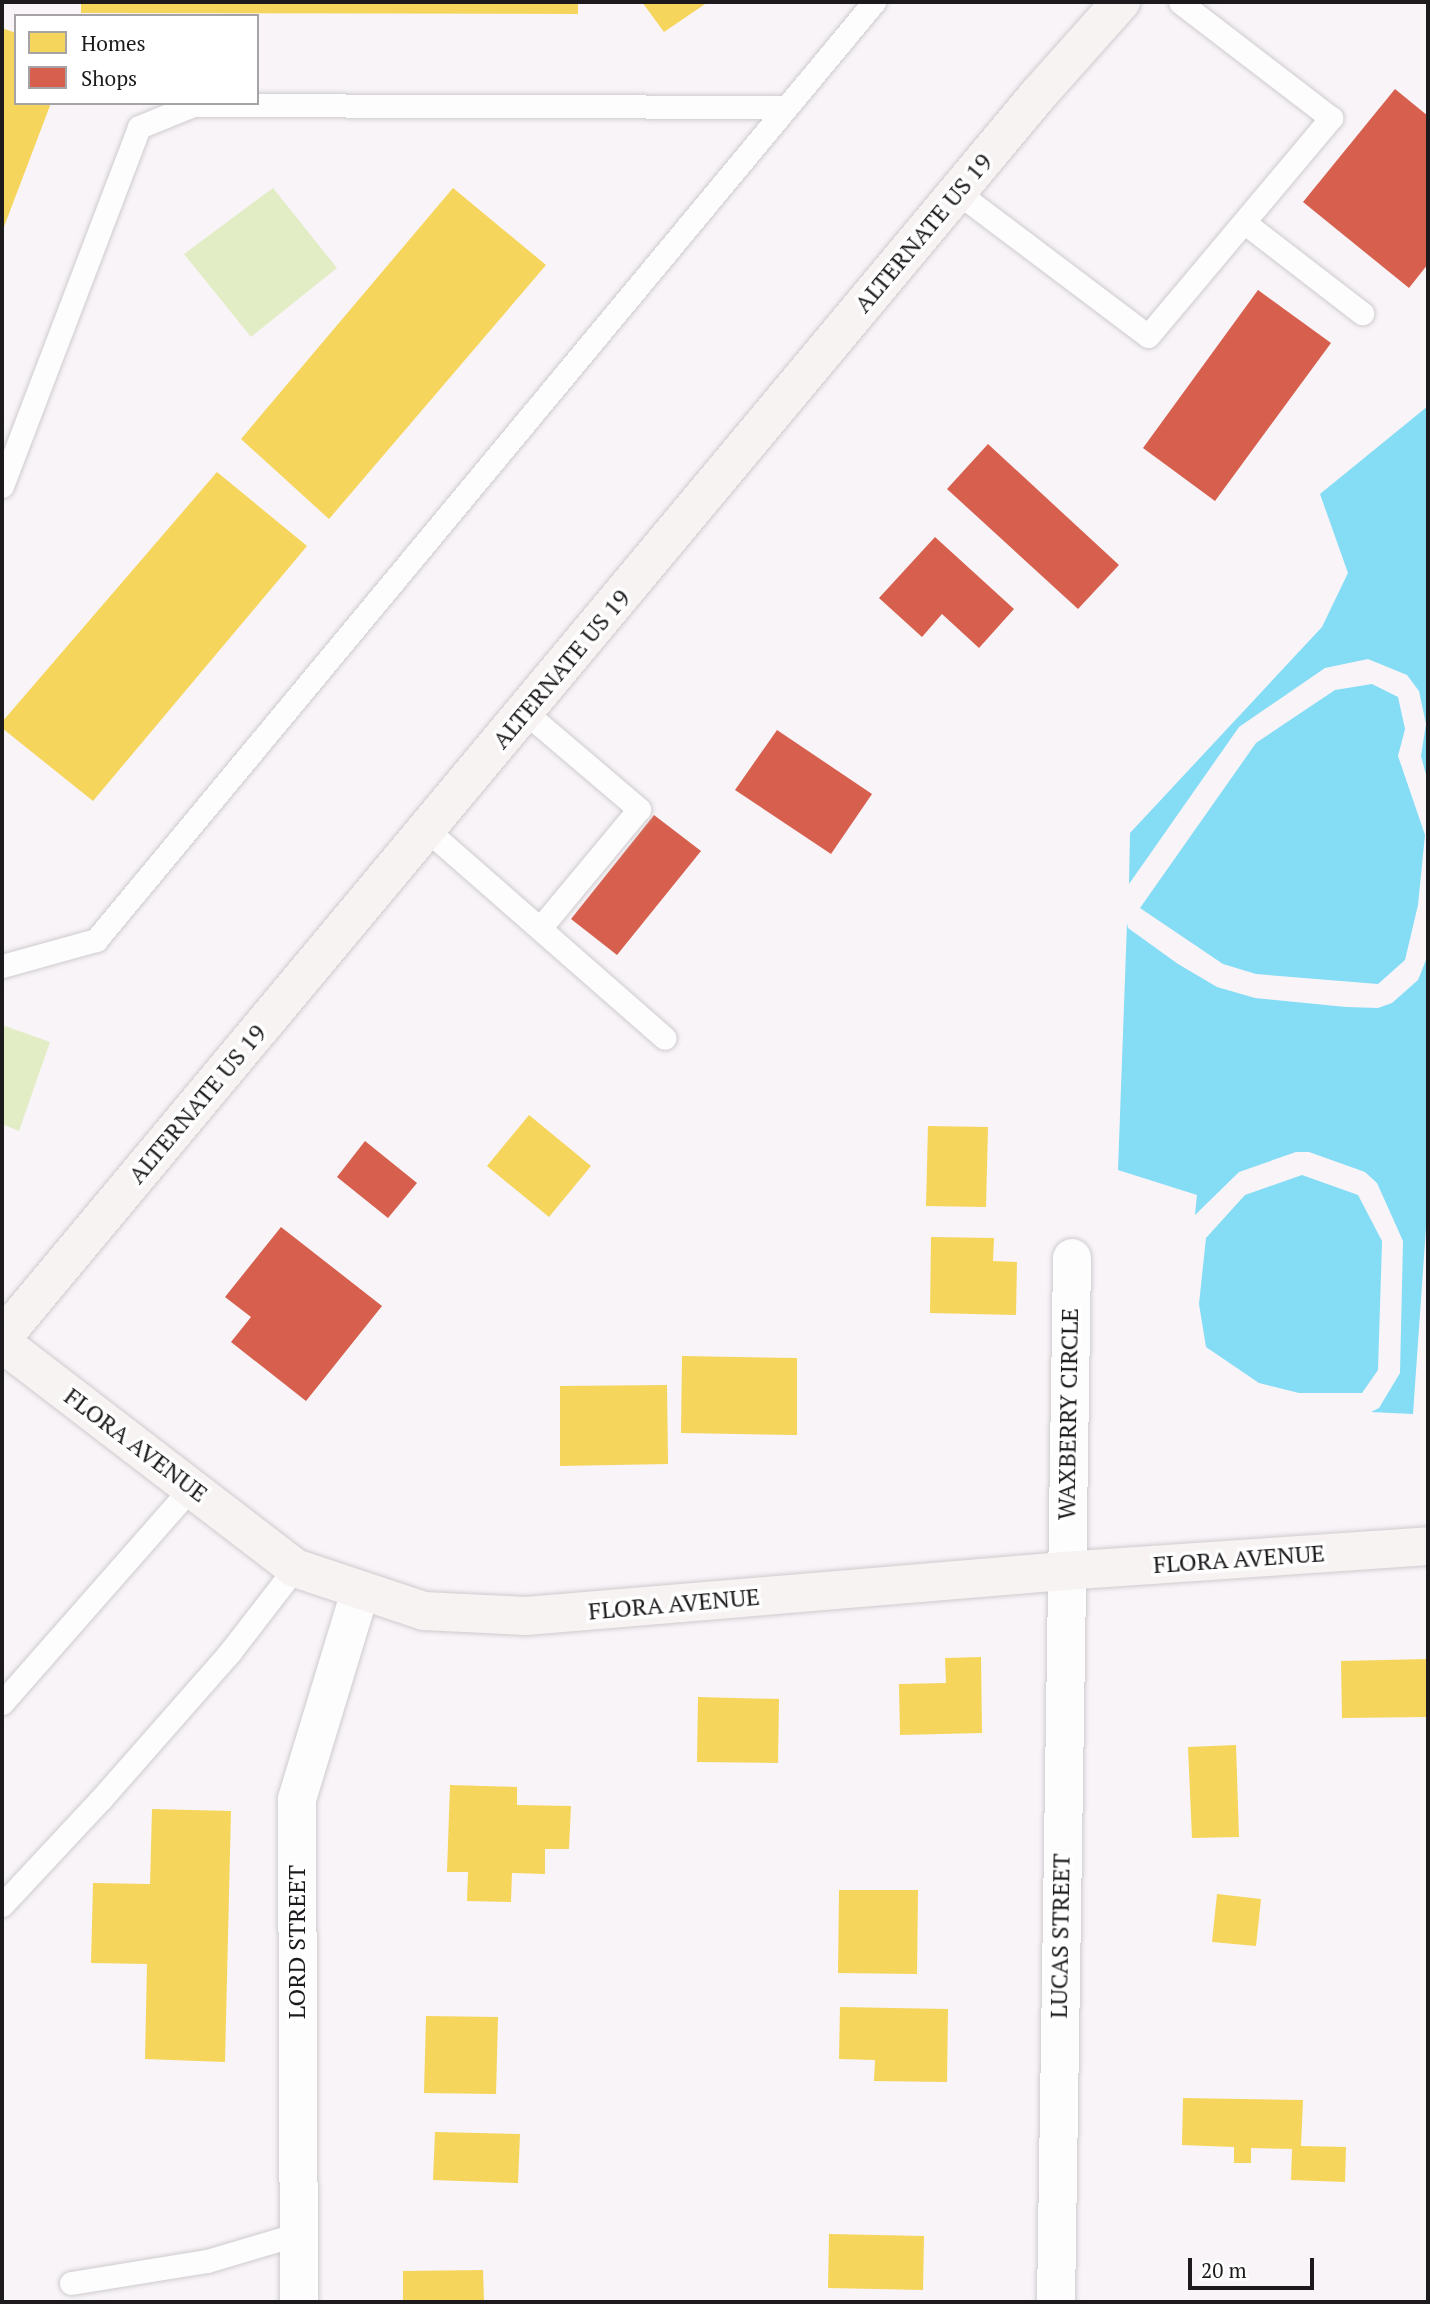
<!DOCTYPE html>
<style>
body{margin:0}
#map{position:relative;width:1430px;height:2304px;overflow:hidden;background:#f8f4f8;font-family:"PT Serif",serif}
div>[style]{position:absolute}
.green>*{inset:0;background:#e3edc5}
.water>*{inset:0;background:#84dcf5}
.homes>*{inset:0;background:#f6d55c}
.shops>*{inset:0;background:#d6604d}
.roads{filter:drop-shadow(0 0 2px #cecbce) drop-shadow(0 0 2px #cecbce)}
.lane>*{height:23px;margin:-11.5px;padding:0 11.5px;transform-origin:11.5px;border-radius:11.5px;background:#fefdfe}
.street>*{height:38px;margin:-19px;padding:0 19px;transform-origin:19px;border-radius:19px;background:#fefdfe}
.secondary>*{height:38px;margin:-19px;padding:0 19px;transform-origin:19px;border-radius:19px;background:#f6f3f2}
span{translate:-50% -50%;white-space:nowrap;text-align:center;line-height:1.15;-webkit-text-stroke:7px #fff;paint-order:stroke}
.street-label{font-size:24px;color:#1d1a1d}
.frame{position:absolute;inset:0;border:4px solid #1d1a1d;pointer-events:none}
.legend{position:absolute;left:14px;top:14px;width:245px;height:91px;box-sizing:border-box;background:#fff;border:2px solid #a5a3a5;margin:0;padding:9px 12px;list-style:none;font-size:21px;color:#1d1a1d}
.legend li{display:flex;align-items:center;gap:14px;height:35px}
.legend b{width:35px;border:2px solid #a5a3a5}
.scale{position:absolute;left:1188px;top:2258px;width:126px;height:32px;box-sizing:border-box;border:4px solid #1d1a1d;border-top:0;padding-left:9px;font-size:21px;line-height:24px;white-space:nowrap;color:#1d1a1d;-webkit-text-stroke:5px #fff;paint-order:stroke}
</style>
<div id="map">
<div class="green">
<div style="clip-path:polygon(273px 188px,337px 268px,251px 337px,184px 254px)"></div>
<div style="clip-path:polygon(2px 1025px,50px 1042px,19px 1131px,2px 1124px)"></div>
</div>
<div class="water">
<div style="clip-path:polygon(1428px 406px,1428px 782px,1421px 756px,1426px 724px,1419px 691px,1407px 675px,1368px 659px,1325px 668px,1239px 727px,1129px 884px,1130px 833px,1322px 627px,1348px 573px,1320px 494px)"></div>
<div style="clip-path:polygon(1372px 684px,1398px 697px,1405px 729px,1398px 756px,1425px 835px,1418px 905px,1405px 960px,1378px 984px,1256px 974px,1223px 964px,1140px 908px,1256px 743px,1335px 690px)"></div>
<div style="clip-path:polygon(1127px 923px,1128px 928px,1178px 964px,1217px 987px,1255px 998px,1346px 1007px,1378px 1008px,1392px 1003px,1418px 980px,1428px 955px,1428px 1199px,1413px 1414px,1371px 1412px,1379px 1408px,1400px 1373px,1403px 1241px,1377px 1183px,1365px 1172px,1309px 1152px,1296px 1152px,1239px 1172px,1195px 1215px,1197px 1195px,1118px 1170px)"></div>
<div style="clip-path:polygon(1302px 1175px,1358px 1195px,1382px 1241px,1378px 1370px,1362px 1393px,1299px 1393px,1259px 1383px,1206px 1347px,1199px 1304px,1206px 1238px,1245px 1195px)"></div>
</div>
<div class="homes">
<div style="clip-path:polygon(81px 2px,578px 2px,578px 14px,81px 13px)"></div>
<div style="clip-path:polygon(642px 2px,708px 2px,664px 32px)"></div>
<div style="clip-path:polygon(2px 28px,16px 33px,16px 103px,51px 103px,2px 232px)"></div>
<div style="clip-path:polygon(453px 188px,546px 265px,329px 519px,241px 439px)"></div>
<div style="clip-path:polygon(217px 472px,307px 546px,93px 801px,2px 728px,2px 722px)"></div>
<div style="clip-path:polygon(529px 1115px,591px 1166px,549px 1217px,487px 1166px)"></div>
<div style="clip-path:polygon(928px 1126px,988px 1127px,986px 1207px,926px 1206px)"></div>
<div style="clip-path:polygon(931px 1237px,994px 1238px,993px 1261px,1017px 1262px,1016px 1315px,930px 1313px)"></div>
<div style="clip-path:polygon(682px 1356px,797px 1358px,797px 1435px,681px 1433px)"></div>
<div style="clip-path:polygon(667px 1385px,668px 1464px,560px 1466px,560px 1386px)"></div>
<div style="clip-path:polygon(981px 1657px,982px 1733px,900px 1735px,899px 1684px,946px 1683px,945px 1658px)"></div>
<div style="clip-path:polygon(1428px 1659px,1428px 1717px,1342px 1718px,1341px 1661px)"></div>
<div style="clip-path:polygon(698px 1697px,779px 1699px,778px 1763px,697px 1762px)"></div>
<div style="clip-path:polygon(1236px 1745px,1239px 1837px,1192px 1838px,1188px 1747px)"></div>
<div style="clip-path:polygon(450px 1785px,517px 1787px,517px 1805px,571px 1806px,569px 1849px,545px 1849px,545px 1874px,512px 1873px,511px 1902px,467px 1901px,468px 1872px,447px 1872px)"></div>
<div style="clip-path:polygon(152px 1809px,231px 1811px,225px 2062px,145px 2059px,147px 1964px,91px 1963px,93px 1883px,150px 1884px)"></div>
<div style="clip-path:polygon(839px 1890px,918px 1890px,917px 1974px,838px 1973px)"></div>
<div style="clip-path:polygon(1217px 1894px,1261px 1899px,1256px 1946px,1212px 1942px)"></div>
<div style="clip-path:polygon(840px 2007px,948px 2009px,947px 2082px,874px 2081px,875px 2060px,839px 2059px)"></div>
<div style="clip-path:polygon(426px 2016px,498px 2017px,496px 2094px,424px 2093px)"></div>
<div style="clip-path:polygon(1183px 2098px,1303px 2100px,1301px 2146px,1346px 2147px,1345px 2182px,1291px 2180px,1292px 2149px,1251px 2148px,1251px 2163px,1234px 2163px,1234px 2147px,1182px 2145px)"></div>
<div style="clip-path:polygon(435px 2132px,520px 2134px,518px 2183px,433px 2180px)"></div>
<div style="clip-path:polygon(829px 2234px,924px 2236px,923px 2290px,828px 2288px)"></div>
<div style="clip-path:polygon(483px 2270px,484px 2302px,403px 2302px,403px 2271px)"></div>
</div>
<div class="shops">
<div style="clip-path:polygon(1395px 89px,1428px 116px,1428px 264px,1409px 288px,1303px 202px)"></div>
<div style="clip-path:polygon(1258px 290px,1331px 343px,1215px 501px,1143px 448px)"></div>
<div style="clip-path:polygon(988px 444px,1119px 565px,1078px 609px,947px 489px)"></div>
<div style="clip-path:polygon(935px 537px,1014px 609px,979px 648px,942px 614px,922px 637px,879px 598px)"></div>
<div style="clip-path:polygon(777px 730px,872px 794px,831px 854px,735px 790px)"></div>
<div style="clip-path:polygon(654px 815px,701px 851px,617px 955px,571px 919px)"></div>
<div style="clip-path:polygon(365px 1141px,417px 1183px,388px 1218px,337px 1177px)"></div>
<div style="clip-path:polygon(281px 1227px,382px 1306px,306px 1401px,231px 1342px,251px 1317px,225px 1297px)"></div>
</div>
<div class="roads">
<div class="lane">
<div style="left:957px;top:192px;width:239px;rotate:37deg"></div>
<div style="left:1148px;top:336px;width:285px;rotate:-50deg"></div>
<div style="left:1331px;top:118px;width:190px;rotate:-142.5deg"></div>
<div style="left:1245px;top:223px;width:148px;rotate:37.6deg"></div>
<div style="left:2px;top:486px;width:384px;rotate:-69.1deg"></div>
<div style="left:139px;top:127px;width:58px;rotate:-22.2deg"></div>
<div style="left:193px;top:105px;width:593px;rotate:0.19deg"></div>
<div style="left:525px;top:712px;width:150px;rotate:40.4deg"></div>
<div style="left:639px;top:809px;width:152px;rotate:129.7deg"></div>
<div style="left:426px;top:829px;width:317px;rotate:41.2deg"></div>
<div style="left:2px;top:966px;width:98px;rotate:-15.5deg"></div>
<div style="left:96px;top:940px;width:1219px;rotate:-50.33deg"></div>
<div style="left:2px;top:1703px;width:286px;rotate:-48.7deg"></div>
<div style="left:2px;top:1905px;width:145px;rotate:-47deg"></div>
<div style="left:101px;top:1799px;width:196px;rotate:-48.7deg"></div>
<div style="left:230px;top:1652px;width:106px;rotate:-52.3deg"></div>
<div style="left:71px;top:2283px;width:138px;rotate:-9.2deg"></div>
<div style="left:207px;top:2261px;width:95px;rotate:-16.5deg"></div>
</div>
<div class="street">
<div style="left:299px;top:2302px;width:503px;rotate:-90.23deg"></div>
<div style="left:297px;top:1799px;width:217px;rotate:-73.1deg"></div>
<div style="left:1056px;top:2302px;width:1044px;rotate:-89.12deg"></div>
</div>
<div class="secondary">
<div style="left:2px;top:1338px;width:1618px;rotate:-50.19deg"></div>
<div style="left:1038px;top:95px;width:125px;rotate:-48.3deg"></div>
<div style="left:2px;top:1343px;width:369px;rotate:37.5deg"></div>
<div style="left:295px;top:1568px;width:136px;rotate:18.4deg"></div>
<div style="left:424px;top:1611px;width:102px;rotate:2.8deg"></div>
<div style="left:526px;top:1616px;width:540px;rotate:-4.78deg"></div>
<div style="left:1064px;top:1571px;width:365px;rotate:-3.9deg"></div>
</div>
</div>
<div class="street-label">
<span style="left:923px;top:233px;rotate:-50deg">ALTERNATE US 19</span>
<span style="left:561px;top:669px;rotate:-50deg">ALTERNATE US 19</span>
<span style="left:197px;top:1104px;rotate:-50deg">ALTERNATE US 19</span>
<span style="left:1068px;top:1414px;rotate:-89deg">WAXBERRY CIRCLE</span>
<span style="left:136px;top:1445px;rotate:37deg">FLORA AVENUE</span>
<span style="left:1239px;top:1559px;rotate:-4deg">FLORA AVENUE</span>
<span style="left:674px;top:1604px;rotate:-5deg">FLORA AVENUE</span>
<span style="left:1060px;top:1936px;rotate:-89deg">LUCAS STREET</span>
<span style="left:297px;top:1942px;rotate:-90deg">LORD STREET</span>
</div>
<div class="frame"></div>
<ul class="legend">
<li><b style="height:19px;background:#f6d55c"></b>Homes</li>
<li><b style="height:19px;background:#d6604d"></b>Shops</li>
</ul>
<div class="scale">20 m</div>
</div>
